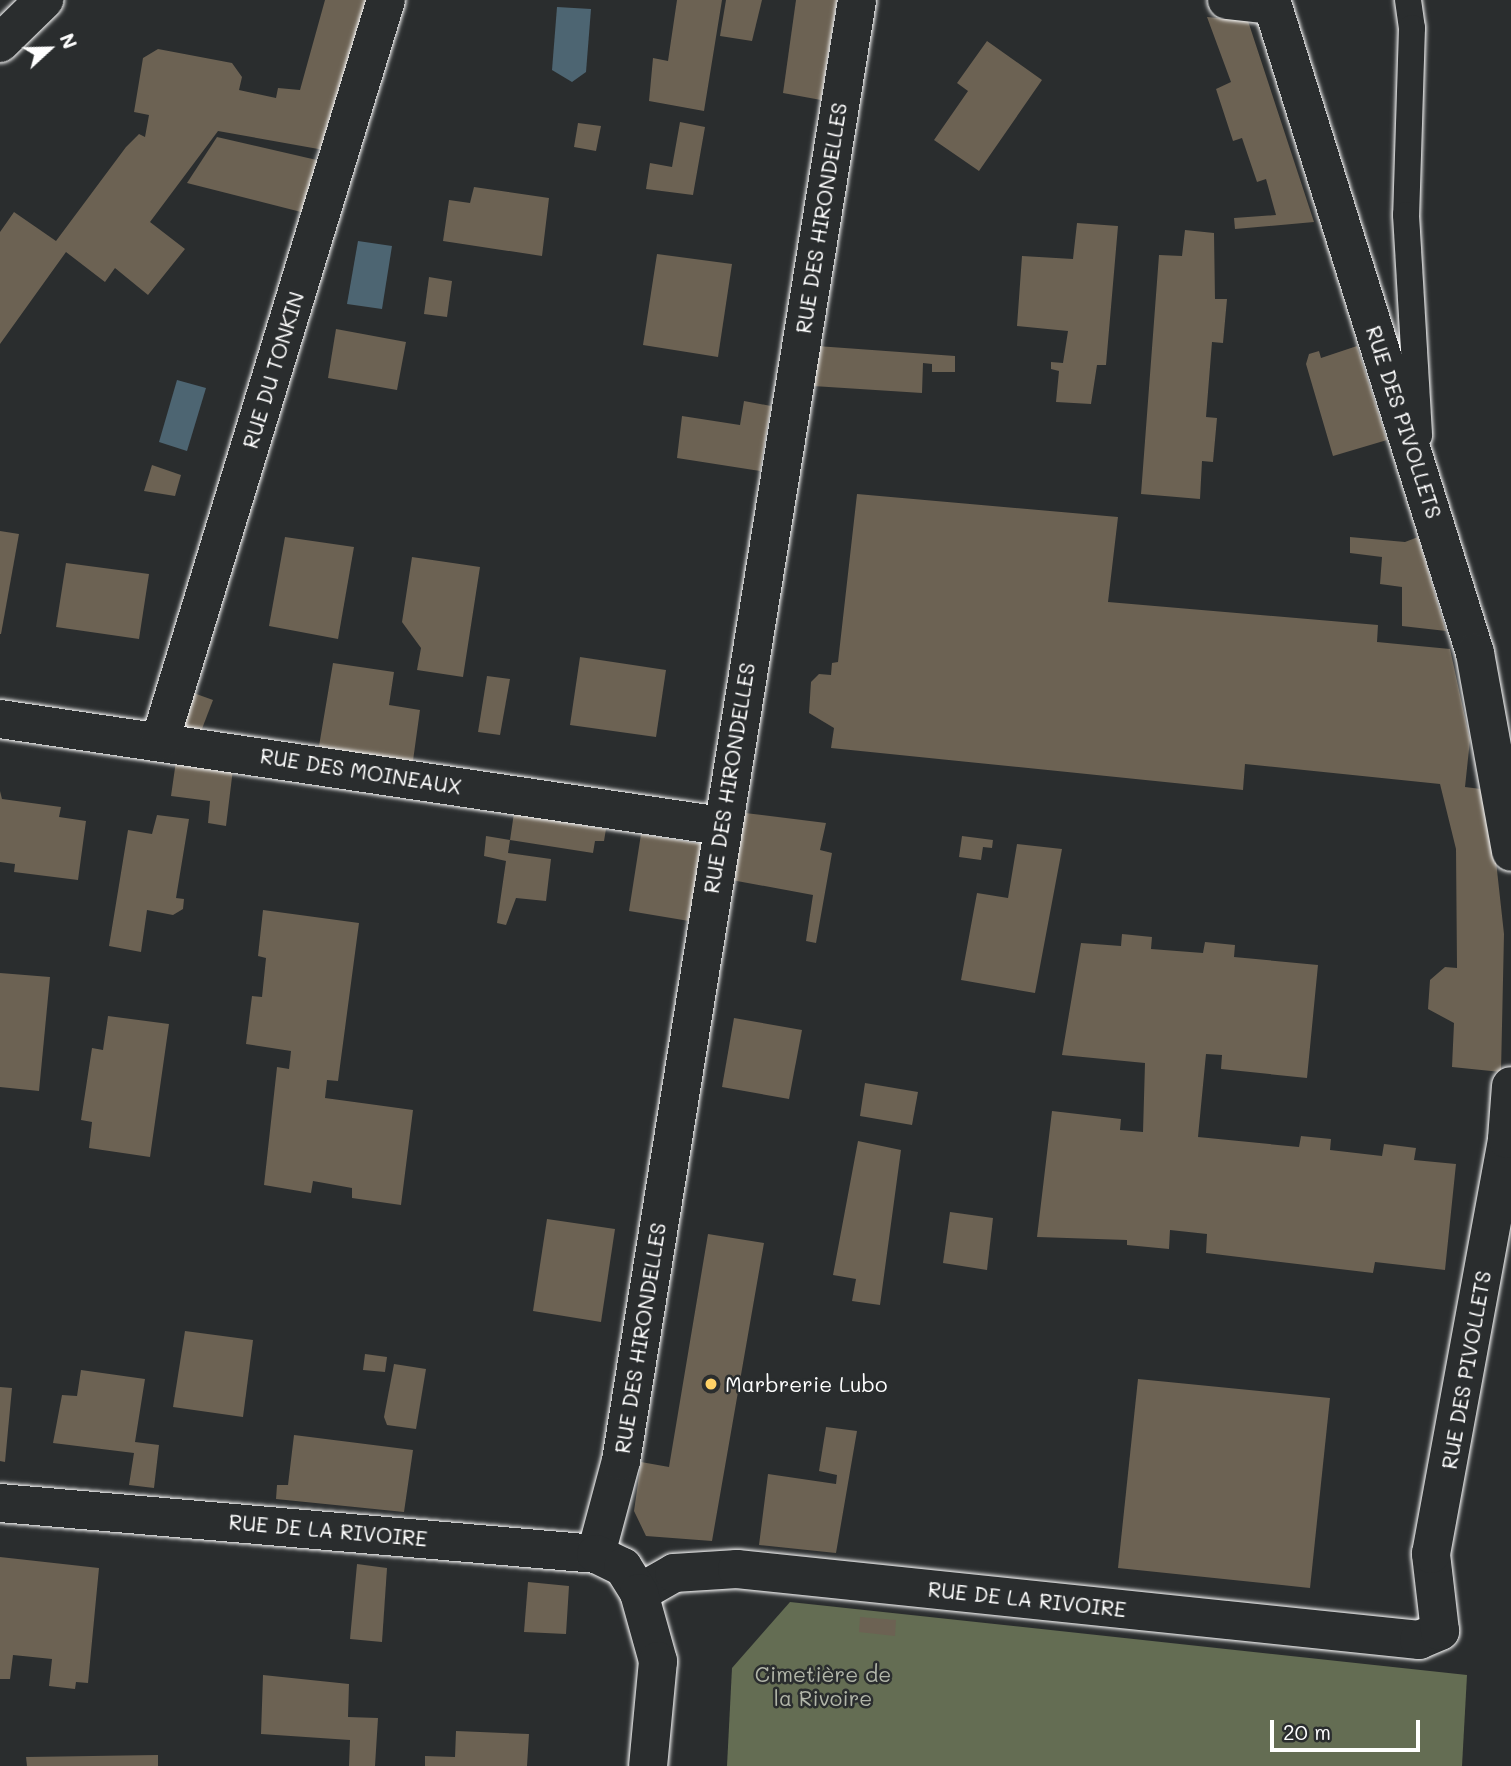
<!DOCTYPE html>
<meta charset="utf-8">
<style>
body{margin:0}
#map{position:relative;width:1511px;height:1766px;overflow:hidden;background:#2a2d2e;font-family:Mali,sans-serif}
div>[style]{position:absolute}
.green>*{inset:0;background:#646d53}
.water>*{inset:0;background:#4d6572}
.building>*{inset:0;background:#6c6253}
.roads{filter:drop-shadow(0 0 2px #fff) drop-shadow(0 0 2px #fff)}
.lane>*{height:26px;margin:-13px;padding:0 13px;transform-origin:13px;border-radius:13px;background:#2a2d2e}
.street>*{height:38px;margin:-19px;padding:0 19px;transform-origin:19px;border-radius:19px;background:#2a2d2e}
.secondary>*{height:38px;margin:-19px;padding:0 19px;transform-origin:19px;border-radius:19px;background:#2a2d2e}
.dots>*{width:19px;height:19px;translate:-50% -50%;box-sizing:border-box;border:4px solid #2a2d2e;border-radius:50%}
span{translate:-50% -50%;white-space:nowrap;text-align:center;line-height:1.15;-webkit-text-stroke:5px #2a2d2e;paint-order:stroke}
.street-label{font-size:21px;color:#fff}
.poi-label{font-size:21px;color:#fff}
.left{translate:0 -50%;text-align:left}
.park-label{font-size:21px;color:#b2b6a9}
.north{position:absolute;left:14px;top:14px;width:70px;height:70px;-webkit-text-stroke:5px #2a2d2e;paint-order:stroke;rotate:68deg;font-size:19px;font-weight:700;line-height:28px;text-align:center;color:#fff}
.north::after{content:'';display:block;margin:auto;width:24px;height:32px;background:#fff;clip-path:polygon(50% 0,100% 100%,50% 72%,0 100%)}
.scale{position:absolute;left:1270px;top:1720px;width:150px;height:32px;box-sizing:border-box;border:4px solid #fff;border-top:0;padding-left:9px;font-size:21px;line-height:24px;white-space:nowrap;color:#fff;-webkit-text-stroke:5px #2a2d2e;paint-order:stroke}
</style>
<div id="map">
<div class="green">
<div style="clip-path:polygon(790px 1602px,1467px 1675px,1462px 1766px,727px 1766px,732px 1668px)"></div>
</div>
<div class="water">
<div style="clip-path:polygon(557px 7px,591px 9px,586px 72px,572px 82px,552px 70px)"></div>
<div style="clip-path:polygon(358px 241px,392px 246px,382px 309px,347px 304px)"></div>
<div style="clip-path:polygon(177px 380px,206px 388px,187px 451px,159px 442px)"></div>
</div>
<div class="building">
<div style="clip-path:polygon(325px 0,370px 0,324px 150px,218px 131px,150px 222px,185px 249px,148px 295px,115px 268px,105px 282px,66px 252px,0 344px,0 232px,14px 212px,56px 241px,126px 147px,139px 134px,145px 137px,149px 115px,134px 112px,143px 58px,158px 49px,232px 63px,242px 77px,239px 90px,276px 98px,278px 88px,300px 90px)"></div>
<div style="clip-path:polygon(677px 0,722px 0,704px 111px,649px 101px,653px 58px,668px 61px)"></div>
<div style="clip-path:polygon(726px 0,762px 0,752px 41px,720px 36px)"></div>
<div style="clip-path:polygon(796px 0,837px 0,821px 100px,783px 93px)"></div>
<div style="clip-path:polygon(1207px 17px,1248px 21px,1314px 222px,1235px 229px,1234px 218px,1276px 215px,1266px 179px,1257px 182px,1242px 138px,1233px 141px,1216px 89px,1231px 82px)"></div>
<div style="clip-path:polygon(987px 41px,1042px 80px,979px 171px,934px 140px,968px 91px,957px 83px)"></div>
<div style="clip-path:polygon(680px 122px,705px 127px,693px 195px,646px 189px,650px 163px,672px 167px)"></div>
<div style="clip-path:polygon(578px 123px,601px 126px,596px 151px,574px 147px)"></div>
<div style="clip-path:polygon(217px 137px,321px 161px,305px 213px,187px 183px)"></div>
<div style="clip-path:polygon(474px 187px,549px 198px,542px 256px,443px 241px,449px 200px,470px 203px)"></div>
<div style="clip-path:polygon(1077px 223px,1118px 226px,1106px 365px,1097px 365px,1091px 404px,1056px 402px,1059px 371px,1051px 369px,1051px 362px,1063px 363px,1068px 331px,1017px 326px,1022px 256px,1073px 259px)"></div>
<div style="clip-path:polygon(1185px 230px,1214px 233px,1215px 299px,1227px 299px,1223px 343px,1212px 342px,1206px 417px,1217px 418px,1213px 462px,1202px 461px,1200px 499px,1141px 494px,1159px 255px,1182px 256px)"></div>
<div style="clip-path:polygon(657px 254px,732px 264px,718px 357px,643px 345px)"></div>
<div style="clip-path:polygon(429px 277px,452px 281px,447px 317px,424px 314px)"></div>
<div style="clip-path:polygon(336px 329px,406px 342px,397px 390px,328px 378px)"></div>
<div style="clip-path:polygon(817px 346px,955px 356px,955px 372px,932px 372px,932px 364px,923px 363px,922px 393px,813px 386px)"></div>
<div style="clip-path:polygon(1357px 346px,1387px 440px,1333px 456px,1306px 364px,1309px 354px,1319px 351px,1321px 358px)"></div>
<div style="clip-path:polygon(744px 401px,771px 406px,760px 471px,677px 458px,682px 416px,740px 425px)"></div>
<div style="clip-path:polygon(152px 465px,181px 475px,175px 496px,144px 491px)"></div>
<div style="clip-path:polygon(857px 494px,1118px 517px,1108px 602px,1378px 625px,1377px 642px,1450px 649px,1470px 740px,1465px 787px,1481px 789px,1495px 852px,1504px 934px,1501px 1072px,1452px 1067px,1454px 1023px,1428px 1009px,1430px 980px,1445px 967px,1457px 968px,1456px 849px,1440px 784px,1245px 764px,1243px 790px,831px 748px,834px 728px,809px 713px,811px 682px,819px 674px,831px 675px,832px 663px,838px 662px)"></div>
<div style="clip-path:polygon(0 531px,19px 534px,1px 634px,0 634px)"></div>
<div style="clip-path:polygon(285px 537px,354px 547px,338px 639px,269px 626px)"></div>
<div style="clip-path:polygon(1350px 537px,1405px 542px,1418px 537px,1446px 631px,1402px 626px,1402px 587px,1380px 584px,1382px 557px,1350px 553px)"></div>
<div style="clip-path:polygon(412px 557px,480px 567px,463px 677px,417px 670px,421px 648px,402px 622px)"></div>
<div style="clip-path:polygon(66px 563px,149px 574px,139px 639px,56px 627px)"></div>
<div style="clip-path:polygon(580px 657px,666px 670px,656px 737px,570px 725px)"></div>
<div style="clip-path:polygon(333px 663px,394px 672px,389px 705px,420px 710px,412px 768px,318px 752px)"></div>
<div style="clip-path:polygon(487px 676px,510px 679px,500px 735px,478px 732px)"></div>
<div style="clip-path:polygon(188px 691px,213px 700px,200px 734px,176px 729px)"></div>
<div style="clip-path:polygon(176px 761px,233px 769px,226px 826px,208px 823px,210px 801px,171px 796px)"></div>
<div style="clip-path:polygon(0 791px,2px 799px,61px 807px,59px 817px,86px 821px,78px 880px,14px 872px,15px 864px,0 862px)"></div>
<div style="clip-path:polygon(737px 812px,826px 823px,820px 850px,832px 853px,816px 943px,806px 941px,813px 895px,726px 879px)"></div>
<div style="clip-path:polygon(514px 813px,606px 829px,604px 841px,595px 841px,593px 853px,510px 840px,508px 853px,551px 859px,546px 901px,516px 898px,506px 925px,497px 923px,506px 861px,484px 856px,486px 836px,510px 840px)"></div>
<div style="clip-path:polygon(157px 815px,189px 819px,176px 898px,184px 899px,183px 909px,173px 915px,147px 910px,141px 952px,109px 946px,128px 830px,152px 834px)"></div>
<div style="clip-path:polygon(641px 834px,702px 844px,689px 921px,629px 911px)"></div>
<div style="clip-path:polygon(962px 836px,993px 840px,992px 848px,983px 847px,981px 860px,959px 857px)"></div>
<div style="clip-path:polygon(1017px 844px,1062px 849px,1035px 993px,961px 980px,977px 893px,1008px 898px)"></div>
<div style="clip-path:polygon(263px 910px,359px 923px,338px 1081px,327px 1080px,325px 1098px,413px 1110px,401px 1205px,352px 1198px,352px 1188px,313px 1181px,311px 1193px,264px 1185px,277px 1067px,289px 1069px,291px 1051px,246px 1044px,252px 996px,262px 997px,266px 958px,258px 956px)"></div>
<div style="clip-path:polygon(1122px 934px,1152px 937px,1151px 949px,1203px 953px,1205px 942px,1235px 945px,1234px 957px,1318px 965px,1307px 1078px,1221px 1069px,1222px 1055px,1206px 1054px,1198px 1137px,1299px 1147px,1301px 1136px,1331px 1139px,1330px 1150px,1382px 1156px,1384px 1144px,1416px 1148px,1414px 1160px,1456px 1164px,1445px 1270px,1375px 1262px,1373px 1273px,1206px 1253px,1207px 1234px,1170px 1230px,1169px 1249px,1127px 1245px,1127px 1240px,1037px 1237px,1052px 1111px,1121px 1119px,1120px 1130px,1143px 1132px,1145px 1063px,1062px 1055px,1081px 943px,1121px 946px)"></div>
<div style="clip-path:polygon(0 973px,50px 977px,39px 1091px,0 1087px)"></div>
<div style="clip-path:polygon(108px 1016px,169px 1024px,150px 1157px,89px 1148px,92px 1122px,81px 1120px,92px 1048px,103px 1050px)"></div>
<div style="clip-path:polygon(734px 1018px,802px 1030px,789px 1099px,722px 1087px)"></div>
<div style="clip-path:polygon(865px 1083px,918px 1092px,912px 1125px,860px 1116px)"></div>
<div style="clip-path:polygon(858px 1141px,901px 1150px,880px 1305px,852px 1301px,856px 1279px,833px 1275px)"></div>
<div style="clip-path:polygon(950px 1212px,993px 1218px,987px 1270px,943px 1263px)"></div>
<div style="clip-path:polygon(547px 1219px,615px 1229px,601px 1322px,533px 1311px)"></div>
<div style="clip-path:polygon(708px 1234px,764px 1243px,712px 1541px,646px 1536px,634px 1511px,641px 1462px,669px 1467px)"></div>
<div style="clip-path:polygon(185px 1331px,253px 1340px,243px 1417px,173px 1407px)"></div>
<div style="clip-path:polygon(365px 1354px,387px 1357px,385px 1372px,363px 1370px)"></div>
<div style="clip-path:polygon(394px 1364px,426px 1369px,416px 1429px,387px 1425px,384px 1417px)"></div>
<div style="clip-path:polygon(81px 1370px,145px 1379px,135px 1442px,159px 1445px,154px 1488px,129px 1485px,134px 1453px,53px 1443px,62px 1395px,77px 1396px)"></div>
<div style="clip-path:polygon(1138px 1379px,1330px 1398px,1310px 1588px,1118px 1568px)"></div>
<div style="clip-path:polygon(0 1387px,12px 1388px,5px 1462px,0 1461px)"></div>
<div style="clip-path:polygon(826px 1427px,857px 1431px,836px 1553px,759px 1545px,768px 1474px,836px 1484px,837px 1475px,819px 1471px)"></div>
<div style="clip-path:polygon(294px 1435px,413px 1450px,404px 1512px,276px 1499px,277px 1485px,288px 1485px)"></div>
<div style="clip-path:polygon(0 1557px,99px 1568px,88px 1683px,76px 1682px,75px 1689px,49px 1686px,52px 1659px,13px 1655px,10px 1679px,0 1679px)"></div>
<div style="clip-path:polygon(357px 1564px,387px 1568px,382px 1642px,350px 1639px)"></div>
<div style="clip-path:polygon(528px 1582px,569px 1586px,566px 1634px,524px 1632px)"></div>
<div style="clip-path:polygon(860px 1617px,896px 1620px,895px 1636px,859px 1632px)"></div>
<div style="clip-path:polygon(263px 1675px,349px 1684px,348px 1717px,378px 1718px,375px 1766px,349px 1766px,350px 1740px,261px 1734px)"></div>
<div style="clip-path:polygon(456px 1731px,529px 1734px,527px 1766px,425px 1766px,425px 1756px,455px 1757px)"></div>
<div style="clip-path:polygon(158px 1755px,158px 1766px,27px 1766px,26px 1757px)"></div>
</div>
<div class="roads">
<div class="lane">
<div style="left:1408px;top:0;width:28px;rotate:82deg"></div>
<div style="left:1412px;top:28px;width:187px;rotate:91.8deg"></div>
<div style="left:1406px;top:215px;width:221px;rotate:86.6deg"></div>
</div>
<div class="street">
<div style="left:1227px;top:0;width:45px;rotate:6.3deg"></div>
<div style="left:1271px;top:0;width:684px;rotate:72.65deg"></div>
<div style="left:1475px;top:653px;width:202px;rotate:79.7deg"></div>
<div style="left:0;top:43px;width:62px;rotate:-44.3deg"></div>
<div style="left:0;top:719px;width:729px;rotate:8.44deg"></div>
<div style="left:160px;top:741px;width:775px;rotate:-73.04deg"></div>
<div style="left:596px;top:1554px;width:96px;rotate:-75deg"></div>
<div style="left:621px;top:1461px;width:1480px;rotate:-80.82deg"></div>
<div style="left:639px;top:1593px;width:40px;rotate:-29.7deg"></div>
<div style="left:674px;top:1573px;width:63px;rotate:-3.6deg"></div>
<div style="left:737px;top:1569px;width:686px;rotate:5.94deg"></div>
<div style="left:1419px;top:1640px;width:23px;rotate:-23deg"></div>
<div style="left:1440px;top:1631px;width:78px;rotate:-96.7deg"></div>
<div style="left:1431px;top:1554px;width:422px;rotate:-79.6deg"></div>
<div style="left:1507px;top:1139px;width:53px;rotate:-85.7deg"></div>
</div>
<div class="secondary">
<div style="left:0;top:1503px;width:598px;rotate:4.89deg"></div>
<div style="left:596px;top:1554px;width:30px;rotate:26deg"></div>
<div style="left:623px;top:1567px;width:31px;rotate:58deg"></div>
<div style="left:639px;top:1593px;width:71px;rotate:74.4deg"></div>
<div style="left:658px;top:1661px;width:105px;rotate:95.4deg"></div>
</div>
</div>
<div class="dots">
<div style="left:711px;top:1384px;background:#ffd166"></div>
</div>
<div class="street-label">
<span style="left:821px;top:218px;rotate:-81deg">RUE DES HIRONDELLES</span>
<span style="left:273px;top:370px;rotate:-73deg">RUE DU TONKIN</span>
<span style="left:1404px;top:422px;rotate:72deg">RUE DES PIVOLLETS</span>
<span style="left:361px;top:771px;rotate:9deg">RUE DES MOINEAUX</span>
<span style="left:729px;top:778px;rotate:-81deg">RUE DES HIRONDELLES</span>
<span style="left:640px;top:1338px;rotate:-81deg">RUE DES HIRONDELLES</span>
<span style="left:1466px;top:1370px;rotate:-80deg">RUE DES PIVOLLETS</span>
<span style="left:328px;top:1530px;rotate:5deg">RUE DE LA RIVOIRE</span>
<span style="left:1027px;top:1599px;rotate:6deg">RUE DE LA RIVOIRE</span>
</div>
<div class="poi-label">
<span class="left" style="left:725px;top:1384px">Marbrerie Lubo</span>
</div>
<div class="park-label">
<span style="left:823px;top:1686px">Cimetière de<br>la Rivoire</span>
</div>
<div class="north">N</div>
<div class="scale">20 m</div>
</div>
